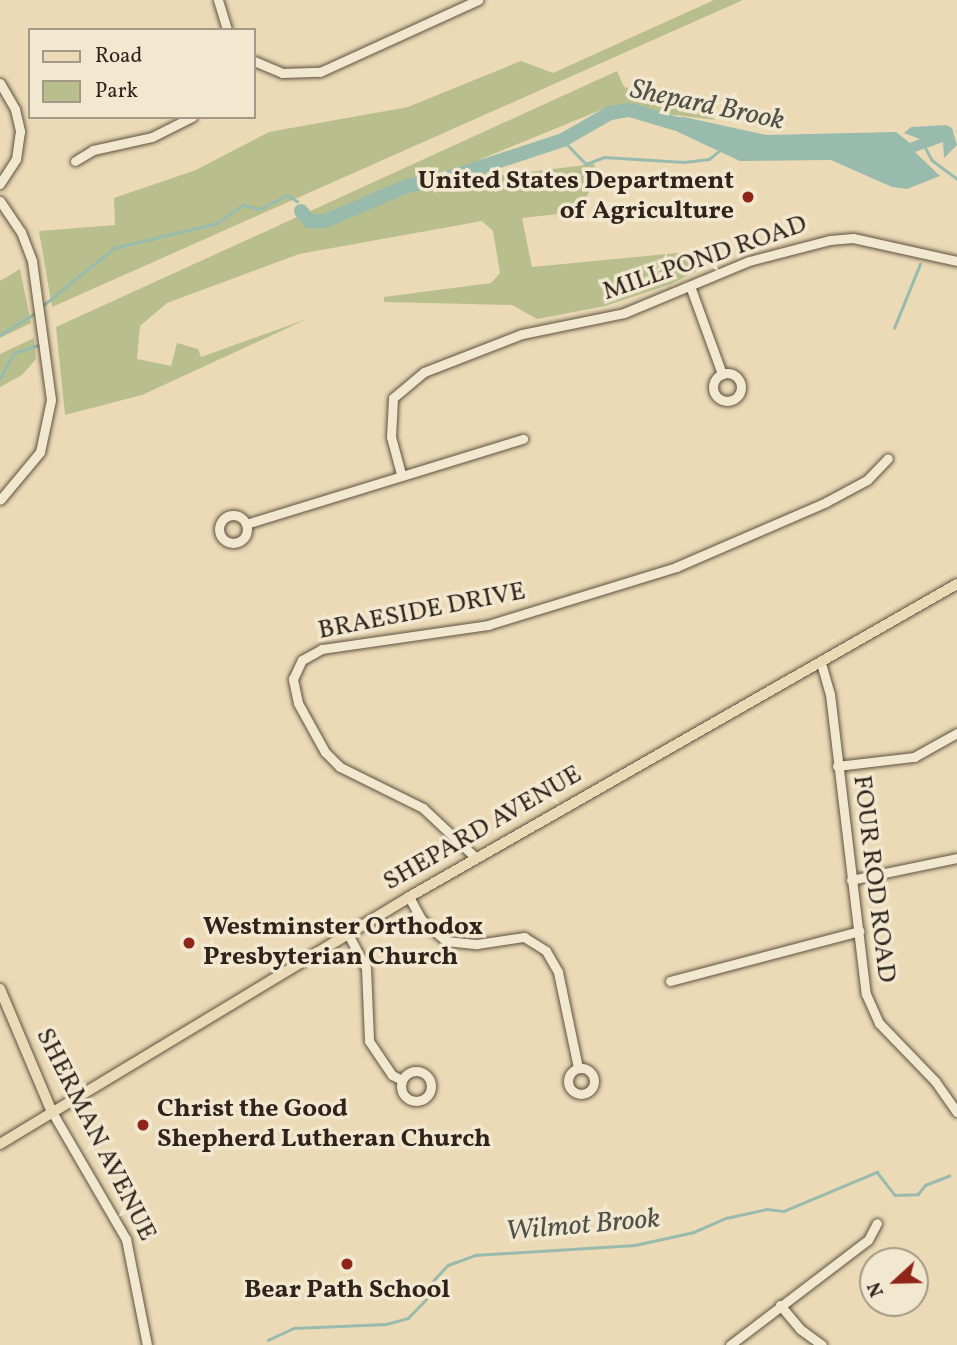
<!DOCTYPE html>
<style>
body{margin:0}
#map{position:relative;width:957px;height:1345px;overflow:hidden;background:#ebdab5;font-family:Vollkorn,serif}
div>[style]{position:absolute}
.green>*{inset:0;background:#b8bf8d}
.water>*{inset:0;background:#98bbad}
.stream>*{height:2.5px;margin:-1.25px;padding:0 1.25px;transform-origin:1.25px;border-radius:1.25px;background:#98bbad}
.river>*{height:14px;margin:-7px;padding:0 7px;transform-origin:7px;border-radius:7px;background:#98bbad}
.roads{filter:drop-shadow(0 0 2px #5e5242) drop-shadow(0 0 2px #5e5242)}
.minor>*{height:9px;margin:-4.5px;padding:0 4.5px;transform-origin:4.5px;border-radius:4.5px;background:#f2e7cf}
.minor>.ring{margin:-4.5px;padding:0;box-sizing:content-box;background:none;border:9px solid #f2e7cf;border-radius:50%}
.major>*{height:10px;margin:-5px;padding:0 5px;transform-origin:5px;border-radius:5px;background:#ebdab5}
.dots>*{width:19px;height:19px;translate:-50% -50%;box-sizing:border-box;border:4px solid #f2e7cf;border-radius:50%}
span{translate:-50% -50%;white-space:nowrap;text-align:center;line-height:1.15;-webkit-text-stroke:7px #f2e7cf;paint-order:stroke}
.poi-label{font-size:26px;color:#2f241c;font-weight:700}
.right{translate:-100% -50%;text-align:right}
.left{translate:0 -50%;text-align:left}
.street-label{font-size:26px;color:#2f241c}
.water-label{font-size:28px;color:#4e5148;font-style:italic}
.legend{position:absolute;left:28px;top:28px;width:228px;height:91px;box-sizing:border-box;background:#f2e7cf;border:2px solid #a49987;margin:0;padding:9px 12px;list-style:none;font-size:21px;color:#2f241c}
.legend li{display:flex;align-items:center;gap:14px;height:35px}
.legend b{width:35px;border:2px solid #a49987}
.north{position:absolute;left:859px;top:1247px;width:70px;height:70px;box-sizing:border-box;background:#f2e7cf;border:2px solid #a49987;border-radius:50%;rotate:248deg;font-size:19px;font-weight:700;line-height:28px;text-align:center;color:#2f241c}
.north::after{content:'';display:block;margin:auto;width:24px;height:32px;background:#8f2418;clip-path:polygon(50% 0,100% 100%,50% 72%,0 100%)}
</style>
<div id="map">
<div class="green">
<div style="clip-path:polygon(714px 0,743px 0,52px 307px,39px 231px,115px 225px,114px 198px,196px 170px,269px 132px,408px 107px,521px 61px,553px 73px)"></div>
<div style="clip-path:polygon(617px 71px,624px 87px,683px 100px,716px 120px,608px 107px,481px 159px,488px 177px,594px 164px,597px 179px,577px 212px,522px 218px,532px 267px,719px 249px,721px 259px,671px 284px,605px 306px,537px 319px,512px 305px,384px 302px,384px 297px,491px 283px,500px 273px,493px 231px,482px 221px,299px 254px,167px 303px,140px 326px,137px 359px,171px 366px,177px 343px,198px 349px,201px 357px,307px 319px,142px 395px,65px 415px,56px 327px)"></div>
<div style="clip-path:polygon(20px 269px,31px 323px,0 338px,0 281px)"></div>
<div style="clip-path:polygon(34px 338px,36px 359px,22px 375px,0 387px,0 354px)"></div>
</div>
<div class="water">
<div style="clip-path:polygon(684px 117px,766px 135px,896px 132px,910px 143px,920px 139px,904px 133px,911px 127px,946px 125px,952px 128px,957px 145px,944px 158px,943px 142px,915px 152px,940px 176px,907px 189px,892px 187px,831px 160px,740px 161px,678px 132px,660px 118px)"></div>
</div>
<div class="stream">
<div style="left:563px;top:140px;width:33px;rotate:46deg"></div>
<div style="left:586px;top:164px;width:19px;rotate:-21deg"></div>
<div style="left:604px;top:157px;width:80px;rotate:3.6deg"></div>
<div style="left:684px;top:162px;width:25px;rotate:-7deg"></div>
<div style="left:709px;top:159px;width:13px;rotate:-39deg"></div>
<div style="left:924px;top:145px;width:17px;rotate:62deg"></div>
<div style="left:932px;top:160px;width:31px;rotate:37deg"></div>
<div style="left:40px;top:308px;width:95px;rotate:-39deg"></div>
<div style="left:114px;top:248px;width:106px;rotate:-13.6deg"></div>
<div style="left:217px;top:223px;width:32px;rotate:-35deg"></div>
<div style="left:243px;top:205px;width:17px;rotate:13deg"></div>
<div style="left:260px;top:209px;width:30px;rotate:-27deg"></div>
<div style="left:287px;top:195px;width:12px;rotate:31deg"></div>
<div style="left:894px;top:328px;width:69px;rotate:-67.9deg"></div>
<div style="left:0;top:335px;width:44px;rotate:-31.9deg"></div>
<div style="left:0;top:378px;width:29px;rotate:-61deg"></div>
<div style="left:14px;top:353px;width:26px;rotate:-18deg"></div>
<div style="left:268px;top:1340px;width:29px;rotate:-25deg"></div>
<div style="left:294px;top:1328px;width:92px;rotate:-2.5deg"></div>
<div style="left:386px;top:1324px;width:23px;rotate:-15deg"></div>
<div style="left:408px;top:1318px;width:33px;rotate:-46deg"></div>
<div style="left:431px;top:1294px;width:10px;rotate:-96deg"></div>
<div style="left:430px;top:1284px;width:26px;rotate:-47deg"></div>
<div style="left:448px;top:1265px;width:29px;rotate:-20deg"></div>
<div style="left:475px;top:1255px;width:160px;rotate:-3.6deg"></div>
<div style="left:635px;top:1245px;width:60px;rotate:-12.4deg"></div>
<div style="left:694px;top:1232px;width:35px;rotate:-24deg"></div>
<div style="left:726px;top:1218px;width:42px;rotate:-12.4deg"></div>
<div style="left:767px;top:1209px;width:17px;rotate:7deg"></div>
<div style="left:784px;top:1211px;width:101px;rotate:-22.8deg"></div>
<div style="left:877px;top:1172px;width:29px;rotate:52deg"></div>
<div style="left:895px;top:1195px;width:23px;rotate:-2deg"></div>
<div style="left:918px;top:1194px;width:11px;rotate:-52deg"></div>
<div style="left:925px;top:1185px;width:26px;rotate:-21deg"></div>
</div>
<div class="river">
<div style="left:301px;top:211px;width:13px;rotate:51deg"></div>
<div style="left:309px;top:221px;width:16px"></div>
<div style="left:325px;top:221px;width:89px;rotate:-23.1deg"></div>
<div style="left:407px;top:186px;width:48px;rotate:-12deg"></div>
<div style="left:454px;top:176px;width:115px;rotate:-18.3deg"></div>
<div style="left:563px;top:140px;width:54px;rotate:-29.9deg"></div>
<div style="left:610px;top:113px;width:20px;rotate:-9deg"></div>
<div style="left:630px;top:110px;width:49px;rotate:16.6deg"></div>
</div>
<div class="roads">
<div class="minor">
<div style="left:218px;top:0;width:31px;rotate:73deg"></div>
<div style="left:254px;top:61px;width:30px;rotate:23deg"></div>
<div style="left:282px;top:73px;width:38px;rotate:-2deg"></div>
<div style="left:320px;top:72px;width:174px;rotate:-24.5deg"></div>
<div style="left:0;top:83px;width:30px;rotate:60deg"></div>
<div style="left:15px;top:109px;width:23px;rotate:77deg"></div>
<div style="left:20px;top:131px;width:28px;rotate:98deg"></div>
<div style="left:16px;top:159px;width:30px;rotate:123deg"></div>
<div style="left:75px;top:161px;width:21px;rotate:-31deg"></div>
<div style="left:93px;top:150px;width:60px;rotate:-12.4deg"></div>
<div style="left:152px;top:137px;width:45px;rotate:-26.6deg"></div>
<div style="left:0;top:201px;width:37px;rotate:56deg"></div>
<div style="left:21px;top:232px;width:31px;rotate:69deg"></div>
<div style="left:32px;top:261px;width:140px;rotate:82.2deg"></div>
<div style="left:51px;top:400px;width:53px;rotate:101.9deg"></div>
<div style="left:40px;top:452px;width:62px;rotate:129.8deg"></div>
<div style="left:690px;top:286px;width:94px;rotate:70deg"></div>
<div class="ring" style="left:713px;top:373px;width:19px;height:19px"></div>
<div style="left:401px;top:474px;width:38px;rotate:-105deg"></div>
<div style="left:391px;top:437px;width:39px;rotate:-87deg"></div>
<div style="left:393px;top:398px;width:40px;rotate:-40deg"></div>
<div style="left:424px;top:372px;width:105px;rotate:-21.2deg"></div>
<div style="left:522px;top:334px;width:104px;rotate:-11.6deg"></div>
<div style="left:624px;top:313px;width:135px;rotate:-22.6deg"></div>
<div style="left:749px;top:261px;width:84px;rotate:-14.5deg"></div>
<div style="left:830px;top:240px;width:23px;rotate:-5deg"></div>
<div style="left:853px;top:238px;width:107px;rotate:12.5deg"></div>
<div class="ring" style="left:219px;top:515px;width:19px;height:19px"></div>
<div style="left:246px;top:524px;width:290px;rotate:-17.1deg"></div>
<div style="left:821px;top:663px;width:32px;rotate:74deg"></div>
<div style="left:830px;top:694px;width:302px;rotate:83.2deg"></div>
<div style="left:866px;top:994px;width:32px;rotate:66deg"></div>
<div style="left:879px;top:1023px;width:81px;rotate:46deg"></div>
<div style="left:935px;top:1081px;width:38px;rotate:55deg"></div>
<div style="left:837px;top:766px;width:78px;rotate:-6.7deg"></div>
<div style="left:914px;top:757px;width:49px;rotate:-29.2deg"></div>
<div style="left:476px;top:858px;width:73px;rotate:-136.7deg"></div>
<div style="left:423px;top:808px;width:93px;rotate:-153.7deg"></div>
<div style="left:340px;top:767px;width:21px;rotate:-135deg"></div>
<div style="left:325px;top:752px;width:56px;rotate:-118.9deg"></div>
<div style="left:298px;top:703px;width:25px;rotate:-102deg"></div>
<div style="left:293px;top:679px;width:21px;rotate:-65deg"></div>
<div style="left:302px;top:660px;width:23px;rotate:-29deg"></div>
<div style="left:322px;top:649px;width:168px;rotate:-8.2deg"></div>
<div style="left:488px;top:625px;width:197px;rotate:-17.1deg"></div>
<div style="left:676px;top:567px;width:163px;rotate:-23.4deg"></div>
<div style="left:826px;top:502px;width:47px;rotate:-28.2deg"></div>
<div style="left:867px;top:480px;width:30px;rotate:-46deg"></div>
<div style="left:851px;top:880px;width:108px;rotate:-11.7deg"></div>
<div style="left:409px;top:897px;width:26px;rotate:61deg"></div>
<div style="left:422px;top:920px;width:32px;rotate:41deg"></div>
<div style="left:446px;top:941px;width:31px;rotate:6deg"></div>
<div style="left:477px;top:944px;width:48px;rotate:-8.5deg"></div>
<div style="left:524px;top:937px;width:26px;rotate:32deg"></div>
<div style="left:546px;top:951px;width:24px;rotate:60deg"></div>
<div style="left:558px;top:972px;width:98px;rotate:78.2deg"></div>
<div style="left:348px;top:934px;width:38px;rotate:62deg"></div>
<div style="left:366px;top:968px;width:73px;rotate:87.6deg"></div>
<div style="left:369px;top:1041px;width:41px;rotate:55.9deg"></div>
<div style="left:392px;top:1075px;width:11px;rotate:27deg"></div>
<div style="left:670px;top:981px;width:196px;rotate:-14.8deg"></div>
<div class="ring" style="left:568px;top:1068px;width:17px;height:17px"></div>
<div class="ring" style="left:401px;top:1071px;width:21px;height:21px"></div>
<div style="left:52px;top:1112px;width:147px;rotate:59.8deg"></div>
<div style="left:126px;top:1239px;width:108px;rotate:78.8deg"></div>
<div style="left:780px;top:1305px;width:31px;rotate:50deg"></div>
<div style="left:800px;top:1329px;width:27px;rotate:36deg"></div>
<div style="left:730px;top:1345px;width:173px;rotate:-37.3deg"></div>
<div style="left:868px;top:1240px;width:19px;rotate:-62deg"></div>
</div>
<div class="major">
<div style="left:0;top:989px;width:134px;rotate:67.1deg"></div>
<div style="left:0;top:1144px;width:478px;rotate:-31.1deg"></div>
<div style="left:409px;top:897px;width:631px;rotate:-29.73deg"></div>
</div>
</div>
<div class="dots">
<div style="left:748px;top:197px;background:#8f2418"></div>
<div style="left:189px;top:943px;background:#8f2418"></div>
<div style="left:143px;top:1125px;background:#8f2418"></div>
<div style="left:347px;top:1264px;background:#8f2418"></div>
</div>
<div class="poi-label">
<span class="right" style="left:734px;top:197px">United States Department<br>of Agriculture</span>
<span class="left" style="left:203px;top:943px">Westminster Orthodox<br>Presbyterian Church</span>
<span class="left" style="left:157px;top:1125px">Christ the Good<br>Shepherd Lutheran Church</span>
<span style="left:347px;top:1291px">Bear Path School</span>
</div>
<div class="street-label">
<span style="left:705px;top:259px;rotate:-19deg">MILLPOND ROAD</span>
<span style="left:422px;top:612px;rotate:-11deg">BRAESIDE DRIVE</span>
<span style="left:483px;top:829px;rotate:-30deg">SHEPARD AVENUE</span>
<span style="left:873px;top:879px;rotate:83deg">FOUR ROD ROAD</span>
<span style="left:95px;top:1135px;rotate:63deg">SHERMAN AVENUE</span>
</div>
<div class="water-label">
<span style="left:707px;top:106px;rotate:12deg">Shepard Brook</span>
<span style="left:583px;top:1226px;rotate:-5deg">Wilmot Brook</span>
</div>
<ul class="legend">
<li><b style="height:9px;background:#ebdab5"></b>Road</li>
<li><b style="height:19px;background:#b8bf8d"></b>Park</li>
</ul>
<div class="north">N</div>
</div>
